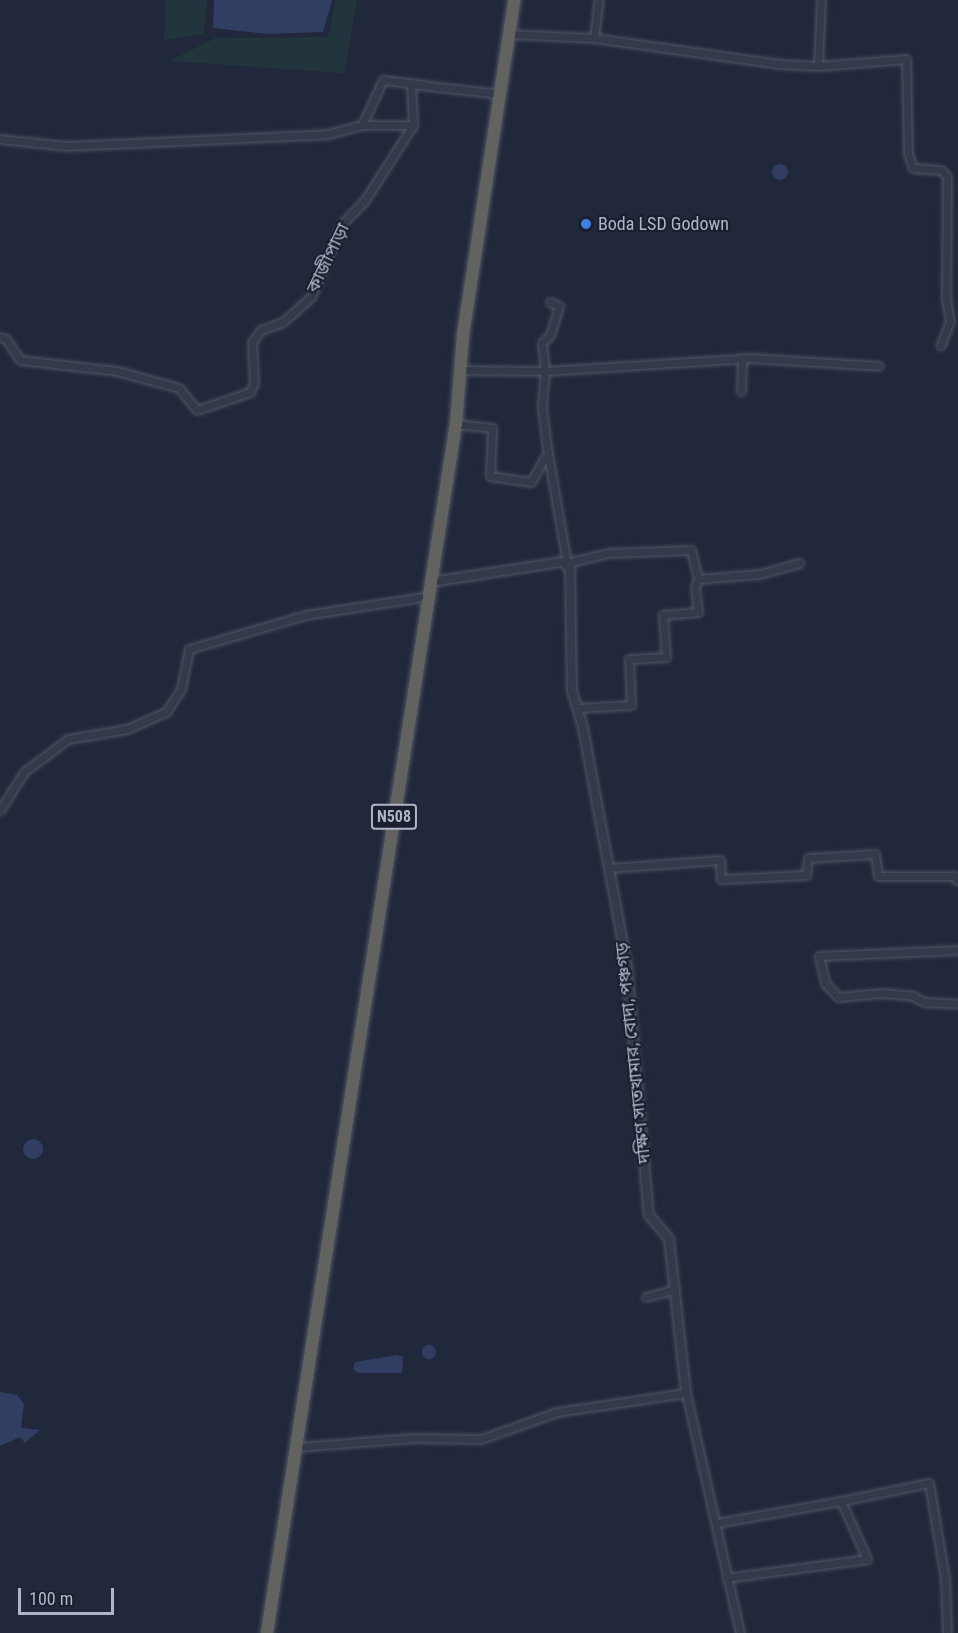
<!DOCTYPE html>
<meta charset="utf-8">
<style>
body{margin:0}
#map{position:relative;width:958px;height:1633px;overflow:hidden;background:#21283b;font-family:"Roboto Condensed","Noto Sans Bengali",sans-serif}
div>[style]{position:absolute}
.green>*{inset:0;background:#23353c}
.water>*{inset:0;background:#323e61}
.round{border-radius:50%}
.roads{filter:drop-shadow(0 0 2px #4f5566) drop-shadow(0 0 2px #4f5566)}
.minor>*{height:7px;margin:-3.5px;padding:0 3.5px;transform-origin:3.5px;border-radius:3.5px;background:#353a4b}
.tertiary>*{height:8px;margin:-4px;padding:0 4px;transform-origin:4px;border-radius:4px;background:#353a4b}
.trunk>*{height:12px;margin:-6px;padding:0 6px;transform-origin:6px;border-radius:6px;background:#62625e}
.dots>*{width:16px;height:16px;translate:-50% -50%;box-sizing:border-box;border:3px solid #1a1f30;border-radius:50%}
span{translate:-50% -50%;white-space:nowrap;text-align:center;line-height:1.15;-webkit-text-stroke:4.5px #1a1f30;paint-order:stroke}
.shield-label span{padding:2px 4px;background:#1a1f30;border:2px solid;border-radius:4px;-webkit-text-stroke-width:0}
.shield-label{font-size:16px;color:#afb5c7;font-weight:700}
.poi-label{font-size:18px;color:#afb5c7}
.left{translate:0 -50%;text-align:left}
.street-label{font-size:18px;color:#afb5c7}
.scale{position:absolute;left:18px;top:1588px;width:96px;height:27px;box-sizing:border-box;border:3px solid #afb5c7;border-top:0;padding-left:8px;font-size:18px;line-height:21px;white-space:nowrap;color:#afb5c7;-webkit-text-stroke:4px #1a1f30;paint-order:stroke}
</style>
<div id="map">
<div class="green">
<div style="clip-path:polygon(166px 0,207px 0,203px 34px,164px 40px)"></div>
<div style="clip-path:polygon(336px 0,357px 0,344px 73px,170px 61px,216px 38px,328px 37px)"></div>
</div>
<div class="water">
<div style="clip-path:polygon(214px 0,332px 0,323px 32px,268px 34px,213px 28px)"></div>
<div class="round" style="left:772px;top:164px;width:16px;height:16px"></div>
<div class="round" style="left:23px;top:1139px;width:20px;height:20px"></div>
<div class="round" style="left:422px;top:1345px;width:14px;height:14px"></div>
<div style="clip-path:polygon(397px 1355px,403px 1357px,402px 1373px,358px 1373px,353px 1369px,355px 1362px)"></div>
<div style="clip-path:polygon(0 1392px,17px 1395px,24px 1404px,21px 1428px,40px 1430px,25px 1443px,20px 1437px,0 1446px)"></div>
</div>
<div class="roads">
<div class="minor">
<div style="left:509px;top:34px;width:85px;rotate:2.7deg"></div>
<div style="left:594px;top:38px;width:187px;rotate:8deg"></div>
<div style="left:779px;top:64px;width:39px;rotate:3deg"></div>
<div style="left:818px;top:66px;width:88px;rotate:-4.5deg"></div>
<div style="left:906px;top:59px;width:94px;rotate:88.8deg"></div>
<div style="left:908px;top:153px;width:16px;rotate:72deg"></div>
<div style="left:913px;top:168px;width:28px;rotate:4deg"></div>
<div style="left:941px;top:170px;width:9px;rotate:49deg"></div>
<div style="left:947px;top:177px;width:122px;rotate:90.5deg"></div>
<div style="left:946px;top:299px;width:22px;rotate:80deg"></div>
<div style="left:950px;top:321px;width:26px;rotate:111deg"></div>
<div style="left:594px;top:38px;width:38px;rotate:-83deg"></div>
<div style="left:818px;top:66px;width:66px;rotate:-87.4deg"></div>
<div style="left:413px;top:125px;width:41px;rotate:-92.8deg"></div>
<div style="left:411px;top:84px;width:90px;rotate:6.4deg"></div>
<div style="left:0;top:139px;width:67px;rotate:6deg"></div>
<div style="left:67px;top:146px;width:261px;rotate:-2.6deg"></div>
<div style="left:328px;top:134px;width:35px;rotate:-15deg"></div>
<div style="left:362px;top:125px;width:50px;rotate:-65deg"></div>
<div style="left:383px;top:80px;width:43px;rotate:6.6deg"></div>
<div style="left:550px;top:302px;width:10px;rotate:24deg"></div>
<div style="left:559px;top:306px;width:30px;rotate:107deg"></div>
<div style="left:550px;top:335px;width:11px;rotate:135deg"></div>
<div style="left:542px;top:343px;width:28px;rotate:84deg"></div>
<div style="left:545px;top:371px;width:205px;rotate:-3.6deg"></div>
<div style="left:750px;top:358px;width:129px;rotate:3.5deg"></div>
<div style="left:0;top:337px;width:6px;rotate:18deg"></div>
<div style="left:6px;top:339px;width:25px;rotate:56deg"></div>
<div style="left:20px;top:360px;width:98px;rotate:6.5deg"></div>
<div style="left:117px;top:371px;width:64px;rotate:15.3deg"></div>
<div style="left:179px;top:388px;width:28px;rotate:51deg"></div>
<div style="left:197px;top:410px;width:56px;rotate:-18.8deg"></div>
<div style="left:250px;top:392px;width:10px;rotate:-66deg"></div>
<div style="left:254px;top:383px;width:41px;rotate:-92.8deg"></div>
<div style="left:252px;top:342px;width:15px;rotate:-53deg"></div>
<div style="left:261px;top:330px;width:23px;rotate:-20deg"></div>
<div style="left:283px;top:322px;width:38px;rotate:-42deg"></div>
<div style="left:311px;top:297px;width:79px;rotate:-67deg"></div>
<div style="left:342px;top:224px;width:33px;rotate:-46deg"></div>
<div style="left:365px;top:200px;width:89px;rotate:-57.4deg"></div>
<div style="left:413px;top:125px;width:51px;rotate:180deg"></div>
<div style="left:460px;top:370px;width:85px;rotate:0.7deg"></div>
<div style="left:545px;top:371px;width:36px;rotate:95deg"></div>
<div style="left:542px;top:407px;width:35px;rotate:83deg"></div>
<div style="left:546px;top:442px;width:123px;rotate:80.2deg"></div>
<div style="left:567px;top:563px;width:42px;rotate:-13.7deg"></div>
<div style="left:608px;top:553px;width:83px;rotate:-2.1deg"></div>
<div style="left:691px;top:550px;width:30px;rotate:76deg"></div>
<div style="left:698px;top:579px;width:62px;rotate:-4.6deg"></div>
<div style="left:760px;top:574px;width:41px;rotate:-15.8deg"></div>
<div style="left:741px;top:391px;width:33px;rotate:-88deg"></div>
<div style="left:456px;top:424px;width:36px;rotate:6deg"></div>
<div style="left:492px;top:428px;width:48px;rotate:92.4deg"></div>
<div style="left:490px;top:476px;width:41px;rotate:8.3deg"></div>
<div style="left:531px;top:482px;width:29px;rotate:-61deg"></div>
<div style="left:578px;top:708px;width:53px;rotate:-3.2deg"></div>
<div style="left:631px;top:705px;width:46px;rotate:-92.5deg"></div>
<div style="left:629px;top:659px;width:37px;rotate:-3deg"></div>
<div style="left:666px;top:657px;width:42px;rotate:-94.1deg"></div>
<div style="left:663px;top:615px;width:35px;rotate:-5deg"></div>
<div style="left:698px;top:612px;width:25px;rotate:-97deg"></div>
<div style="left:695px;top:587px;width:9px;rotate:-69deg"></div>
<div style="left:0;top:810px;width:45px;rotate:-57.7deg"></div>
<div style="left:24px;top:772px;width:55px;rotate:-36.9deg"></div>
<div style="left:68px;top:739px;width:60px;rotate:-9.6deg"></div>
<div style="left:127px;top:729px;width:43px;rotate:-23.6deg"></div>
<div style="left:166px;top:712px;width:27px;rotate:-57deg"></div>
<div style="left:181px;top:689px;width:41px;rotate:-78.7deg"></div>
<div style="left:189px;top:649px;width:121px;rotate:-16.3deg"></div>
<div style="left:305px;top:615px;width:125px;rotate:-8.7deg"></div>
<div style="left:609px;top:868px;width:111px;rotate:-4.1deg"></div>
<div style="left:720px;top:860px;width:19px;rotate:87deg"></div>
<div style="left:721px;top:879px;width:85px;rotate:-2.7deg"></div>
<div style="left:806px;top:875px;width:17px;rotate:-83deg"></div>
<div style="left:808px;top:858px;width:67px;rotate:-3.4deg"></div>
<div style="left:875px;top:854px;width:22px;rotate:82deg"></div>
<div style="left:878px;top:876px;width:76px"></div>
<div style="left:954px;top:876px;width:6px;rotate:51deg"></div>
<div style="left:958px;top:950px;width:139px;rotate:177.5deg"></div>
<div style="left:819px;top:956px;width:28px;rotate:77deg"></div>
<div style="left:825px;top:983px;width:19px;rotate:47deg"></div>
<div style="left:838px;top:997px;width:43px;rotate:-5.3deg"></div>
<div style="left:881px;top:993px;width:32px;rotate:5deg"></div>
<div style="left:913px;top:996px;width:13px;rotate:29deg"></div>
<div style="left:924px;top:1002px;width:34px;rotate:3deg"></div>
<div style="left:646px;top:1297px;width:30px;rotate:-15deg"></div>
<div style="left:297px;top:1447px;width:116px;rotate:-4.4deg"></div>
<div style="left:413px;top:1438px;width:68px;rotate:0.8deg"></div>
<div style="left:481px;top:1439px;width:81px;rotate:-19.6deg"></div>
<div style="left:557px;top:1412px;width:130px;rotate:-8.4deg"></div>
<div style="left:686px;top:1393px;width:246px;rotate:77.3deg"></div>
<div style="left:841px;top:1501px;width:90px;rotate:-11.6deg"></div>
<div style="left:929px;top:1483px;width:97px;rotate:80.5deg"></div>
<div style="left:945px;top:1579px;width:54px;rotate:87.9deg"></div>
<div style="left:717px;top:1523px;width:126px;rotate:-10.1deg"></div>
<div style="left:841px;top:1501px;width:64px;rotate:65.9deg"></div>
<div style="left:867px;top:1559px;width:142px;rotate:172.3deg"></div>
</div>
<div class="tertiary">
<div style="left:431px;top:582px;width:133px;rotate:-8.7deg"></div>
<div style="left:562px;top:562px;width:10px;rotate:37deg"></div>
<div style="left:570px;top:568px;width:123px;rotate:89.1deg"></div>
<div style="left:572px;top:691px;width:39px;rotate:73deg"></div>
<div style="left:583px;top:728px;width:242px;rotate:79.5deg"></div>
<div style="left:627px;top:966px;width:250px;rotate:85deg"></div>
<div style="left:649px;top:1215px;width:31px;rotate:50deg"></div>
<div style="left:669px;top:1239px;width:155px;rotate:83.7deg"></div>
</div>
<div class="trunk">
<div style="left:267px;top:1633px;width:1224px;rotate:-81.12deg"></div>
<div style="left:456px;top:424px;width:89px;rotate:-85.5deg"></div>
<div style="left:463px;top:335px;width:339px;rotate:-81.3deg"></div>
</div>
</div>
<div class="dots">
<div style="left:586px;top:224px;background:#3f7fe0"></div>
</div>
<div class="shield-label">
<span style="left:394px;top:817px">N508</span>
</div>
<div class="poi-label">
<span class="left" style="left:598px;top:224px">Boda LSD Godown</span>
</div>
<div class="street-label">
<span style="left:328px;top:258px;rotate:-64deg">কাজীপাড়া</span>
<span style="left:633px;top:1053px;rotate:-96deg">দক্ষিণ সাতখামার, বোদা, পঞ্চগড়</span>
</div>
<div class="scale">100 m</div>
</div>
